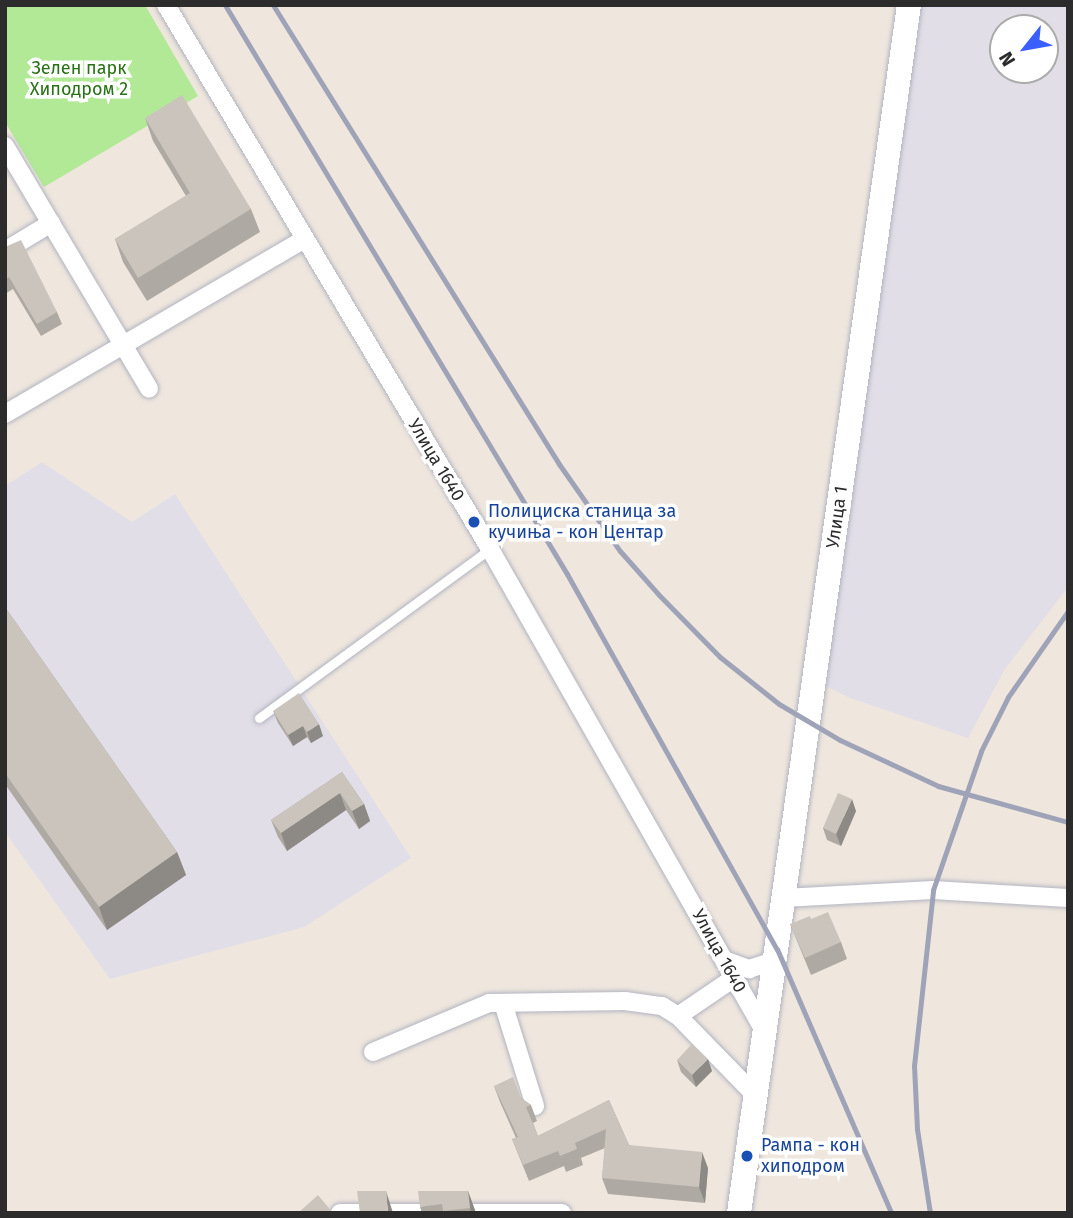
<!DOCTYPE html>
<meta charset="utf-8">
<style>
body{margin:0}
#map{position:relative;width:1073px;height:1218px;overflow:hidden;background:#efe7de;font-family:"Fira Sans",sans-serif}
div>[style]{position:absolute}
.industrial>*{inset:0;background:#e1dee7}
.green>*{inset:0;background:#b2e996}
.roads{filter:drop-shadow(0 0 2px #b2b4c1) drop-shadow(0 0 2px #b2b4c1)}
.service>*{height:9px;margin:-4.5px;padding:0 4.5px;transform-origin:4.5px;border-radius:4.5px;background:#fff}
.minor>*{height:18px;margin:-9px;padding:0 9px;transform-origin:9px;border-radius:9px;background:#fff}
.secondary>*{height:24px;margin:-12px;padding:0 12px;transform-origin:12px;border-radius:12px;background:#fff}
.rail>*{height:5px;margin:-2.5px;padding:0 2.5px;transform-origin:2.5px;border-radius:2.5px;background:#9fa3b8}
.wall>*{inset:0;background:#aea9a3}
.shaded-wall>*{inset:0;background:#8d8984}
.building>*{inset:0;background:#cac4bd}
.dots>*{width:19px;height:19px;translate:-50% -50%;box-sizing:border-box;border:4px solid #fff;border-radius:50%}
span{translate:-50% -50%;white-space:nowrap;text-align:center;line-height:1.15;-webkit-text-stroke:7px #fff;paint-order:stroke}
.park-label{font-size:18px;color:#287115}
.street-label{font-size:18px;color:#2c2c2c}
.transit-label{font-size:18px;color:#164399}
.left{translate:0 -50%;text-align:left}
.frame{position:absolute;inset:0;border:7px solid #2c2c2c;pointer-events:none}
.north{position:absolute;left:989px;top:14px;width:70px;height:70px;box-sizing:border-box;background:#fff;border:2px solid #ababab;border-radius:50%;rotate:239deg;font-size:19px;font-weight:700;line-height:28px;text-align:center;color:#2c2c2c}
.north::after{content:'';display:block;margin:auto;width:24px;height:32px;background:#3a5fff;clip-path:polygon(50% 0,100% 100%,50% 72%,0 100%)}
</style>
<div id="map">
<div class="industrial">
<div style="clip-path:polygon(evenodd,904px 5px,1068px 5px,1068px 587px,1005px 669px,968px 738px,850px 698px,809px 678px,904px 5px,1003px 28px,1045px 28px,1045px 70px,1003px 70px,1003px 28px)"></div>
<div style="clip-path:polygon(42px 462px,132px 522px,175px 494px,411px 858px,304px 927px,110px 979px,5px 832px,5px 486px)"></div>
</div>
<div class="green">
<div style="clip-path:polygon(5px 5px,145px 5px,198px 96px,44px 187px,5px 122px)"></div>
</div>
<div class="roads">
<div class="service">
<div style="left:259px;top:718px;width:286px;rotate:-36.2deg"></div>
</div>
<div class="minor">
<div style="left:166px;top:5px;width:633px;rotate:59.22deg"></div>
<div style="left:490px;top:549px;width:550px;rotate:60.36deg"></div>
<div style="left:5px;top:146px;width:282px;rotate:59.3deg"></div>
<div style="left:5px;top:251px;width:54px;rotate:-31.3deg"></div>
<div style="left:5px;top:414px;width:346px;rotate:-30.3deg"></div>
<div style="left:783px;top:898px;width:150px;rotate:-3.1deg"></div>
<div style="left:933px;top:890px;width:135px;rotate:3.4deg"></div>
<div style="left:724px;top:960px;width:27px;rotate:20deg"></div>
<div style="left:749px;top:969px;width:26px;rotate:-18deg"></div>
<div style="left:503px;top:1003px;width:108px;rotate:72.7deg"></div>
<div style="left:678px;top:1016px;width:68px;rotate:-34.2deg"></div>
<div style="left:373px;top:1052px;width:126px;rotate:-22.9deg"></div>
<div style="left:489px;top:1003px;width:136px;rotate:-0.8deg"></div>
<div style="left:625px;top:1001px;width:37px;rotate:8deg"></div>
<div style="left:662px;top:1006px;width:19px;rotate:32deg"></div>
<div style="left:678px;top:1016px;width:110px;rotate:45.7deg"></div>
<div style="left:340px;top:1213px;width:222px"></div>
</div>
<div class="secondary">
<div style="left:739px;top:1213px;width:1220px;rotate:-81.99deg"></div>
</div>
</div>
<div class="rail">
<div style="left:225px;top:5px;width:664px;rotate:58.99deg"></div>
<div style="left:567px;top:574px;width:430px;rotate:60.8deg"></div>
<div style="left:777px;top:949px;width:288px;rotate:66.6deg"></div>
<div style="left:273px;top:5px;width:541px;rotate:58.07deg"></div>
<div style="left:559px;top:464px;width:106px;rotate:55deg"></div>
<div style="left:620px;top:551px;width:59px;rotate:48.4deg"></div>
<div style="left:659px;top:595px;width:87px;rotate:45.5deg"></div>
<div style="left:720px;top:657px;width:75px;rotate:38.5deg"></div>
<div style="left:779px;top:704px;width:71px;rotate:30.5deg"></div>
<div style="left:840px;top:740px;width:108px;rotate:25.1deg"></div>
<div style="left:938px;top:786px;width:135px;rotate:15.5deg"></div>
<div style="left:930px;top:1213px;width:85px;rotate:-98.8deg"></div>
<div style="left:917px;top:1129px;width:63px;rotate:-92.7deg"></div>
<div style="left:914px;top:1066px;width:177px;rotate:-83.8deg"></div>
<div style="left:933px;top:890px;width:147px;rotate:-70.9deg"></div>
<div style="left:981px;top:751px;width:60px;rotate:-63.4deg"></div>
<div style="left:1008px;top:697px;width:105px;rotate:-55.1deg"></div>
</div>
<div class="wall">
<div style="clip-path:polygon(145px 118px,251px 209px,260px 232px,147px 301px,123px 262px,115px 239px,186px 196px,153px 141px)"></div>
<div style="clip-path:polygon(5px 247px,57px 312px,62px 324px,41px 336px,13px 289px,5px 294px)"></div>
<div style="clip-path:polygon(5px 607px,177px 852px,186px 875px,107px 930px,5px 784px)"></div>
<div style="clip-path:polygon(273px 711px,323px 736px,311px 743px,307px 737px,293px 746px,278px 723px)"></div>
<div style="clip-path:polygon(342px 772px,364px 804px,370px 821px,359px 829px,346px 810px,287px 851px,278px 837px,271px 820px)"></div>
<div style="clip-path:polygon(856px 811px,841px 846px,827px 840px,823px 828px)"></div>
<div style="clip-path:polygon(790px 924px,841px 942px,847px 959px,811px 975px)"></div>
<div style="clip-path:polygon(677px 1060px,712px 1071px,696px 1087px,681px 1072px)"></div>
<div style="clip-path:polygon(494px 1086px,521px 1098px,531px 1105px,537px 1121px,533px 1123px,538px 1136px,609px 1100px,629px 1145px,708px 1168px,705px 1203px,608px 1194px,602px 1178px,605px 1148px,581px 1158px,583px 1165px,566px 1172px,564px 1166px,529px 1181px,512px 1139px,516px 1138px,500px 1102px)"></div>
<div style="clip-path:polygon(468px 1191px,476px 1213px,422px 1213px,420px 1207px)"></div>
</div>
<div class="shaded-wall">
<div style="clip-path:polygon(319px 724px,323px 736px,311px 743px,307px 732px)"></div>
<div style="clip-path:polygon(303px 726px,307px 737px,293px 746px,288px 735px)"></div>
<div style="clip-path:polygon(340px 793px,346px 810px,287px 851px,281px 833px)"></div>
<div style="clip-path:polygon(852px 799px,856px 811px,841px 846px,836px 834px)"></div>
<div style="clip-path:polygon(364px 804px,370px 821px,359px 829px,352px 811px)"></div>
<div style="clip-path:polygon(177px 852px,186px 875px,107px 930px,99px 907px)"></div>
<div style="clip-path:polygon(708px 1059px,712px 1071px,696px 1087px,692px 1075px)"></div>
<div style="clip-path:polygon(702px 1152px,708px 1168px,705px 1203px,699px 1187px)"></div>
<div style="clip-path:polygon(386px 1191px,393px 1213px,388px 1213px)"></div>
<div style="clip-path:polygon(468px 1191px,476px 1213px,471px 1213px,470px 1208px)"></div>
</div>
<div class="building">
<div style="clip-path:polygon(182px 95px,251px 209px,138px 278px,115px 239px,190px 193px,145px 118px)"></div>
<div style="clip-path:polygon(21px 240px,57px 312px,37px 324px,9px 277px,5px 280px,5px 247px)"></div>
<div style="clip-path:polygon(5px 607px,177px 852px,99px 907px,5px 773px)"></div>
<div style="clip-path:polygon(299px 693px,319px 724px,307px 732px,303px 726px,288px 735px,273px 711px)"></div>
<div style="clip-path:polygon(342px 772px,364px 804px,352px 811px,340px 793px,281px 833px,271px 820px)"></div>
<div style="clip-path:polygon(838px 793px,852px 799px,836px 834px,823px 828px)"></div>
<div style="clip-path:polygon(828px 912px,841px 942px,805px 958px,790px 924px,810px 916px,811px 919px)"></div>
<div style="clip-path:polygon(692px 1044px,708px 1059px,692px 1075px,677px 1060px)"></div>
<div style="clip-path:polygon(513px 1077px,521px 1098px,531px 1105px,526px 1107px,538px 1136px,609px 1100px,629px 1145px,702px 1152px,699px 1187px,602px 1178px,606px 1129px,575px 1143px,577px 1149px,560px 1156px,558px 1151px,523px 1165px,512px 1139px,518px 1137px,494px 1086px)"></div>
<div style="clip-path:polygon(357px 1191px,386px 1191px,388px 1213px,360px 1213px)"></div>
<div style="clip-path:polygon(418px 1191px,468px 1191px,470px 1208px,443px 1211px,442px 1204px,420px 1207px)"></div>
<div style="clip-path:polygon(318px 1195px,333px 1213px,298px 1213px)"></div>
</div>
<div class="dots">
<div style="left:474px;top:522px;background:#1a4fb4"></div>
<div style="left:747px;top:1156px;background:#1a4fb4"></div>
</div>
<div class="park-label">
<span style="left:79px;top:79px">Зелен парк<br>Хиподром 2</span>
</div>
<div class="street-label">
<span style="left:436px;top:460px;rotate:59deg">Улица 1640</span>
<span style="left:837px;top:517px;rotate:-82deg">Улица 1</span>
<span style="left:719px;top:951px;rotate:61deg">Улица 1640</span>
</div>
<div class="transit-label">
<span class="left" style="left:488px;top:522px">Полициска станица за<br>кучиња - кон Центар</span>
<span class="left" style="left:761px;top:1156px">Рампа - кон<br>хиподром</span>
</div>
<div class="frame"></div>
<div class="north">N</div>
</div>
